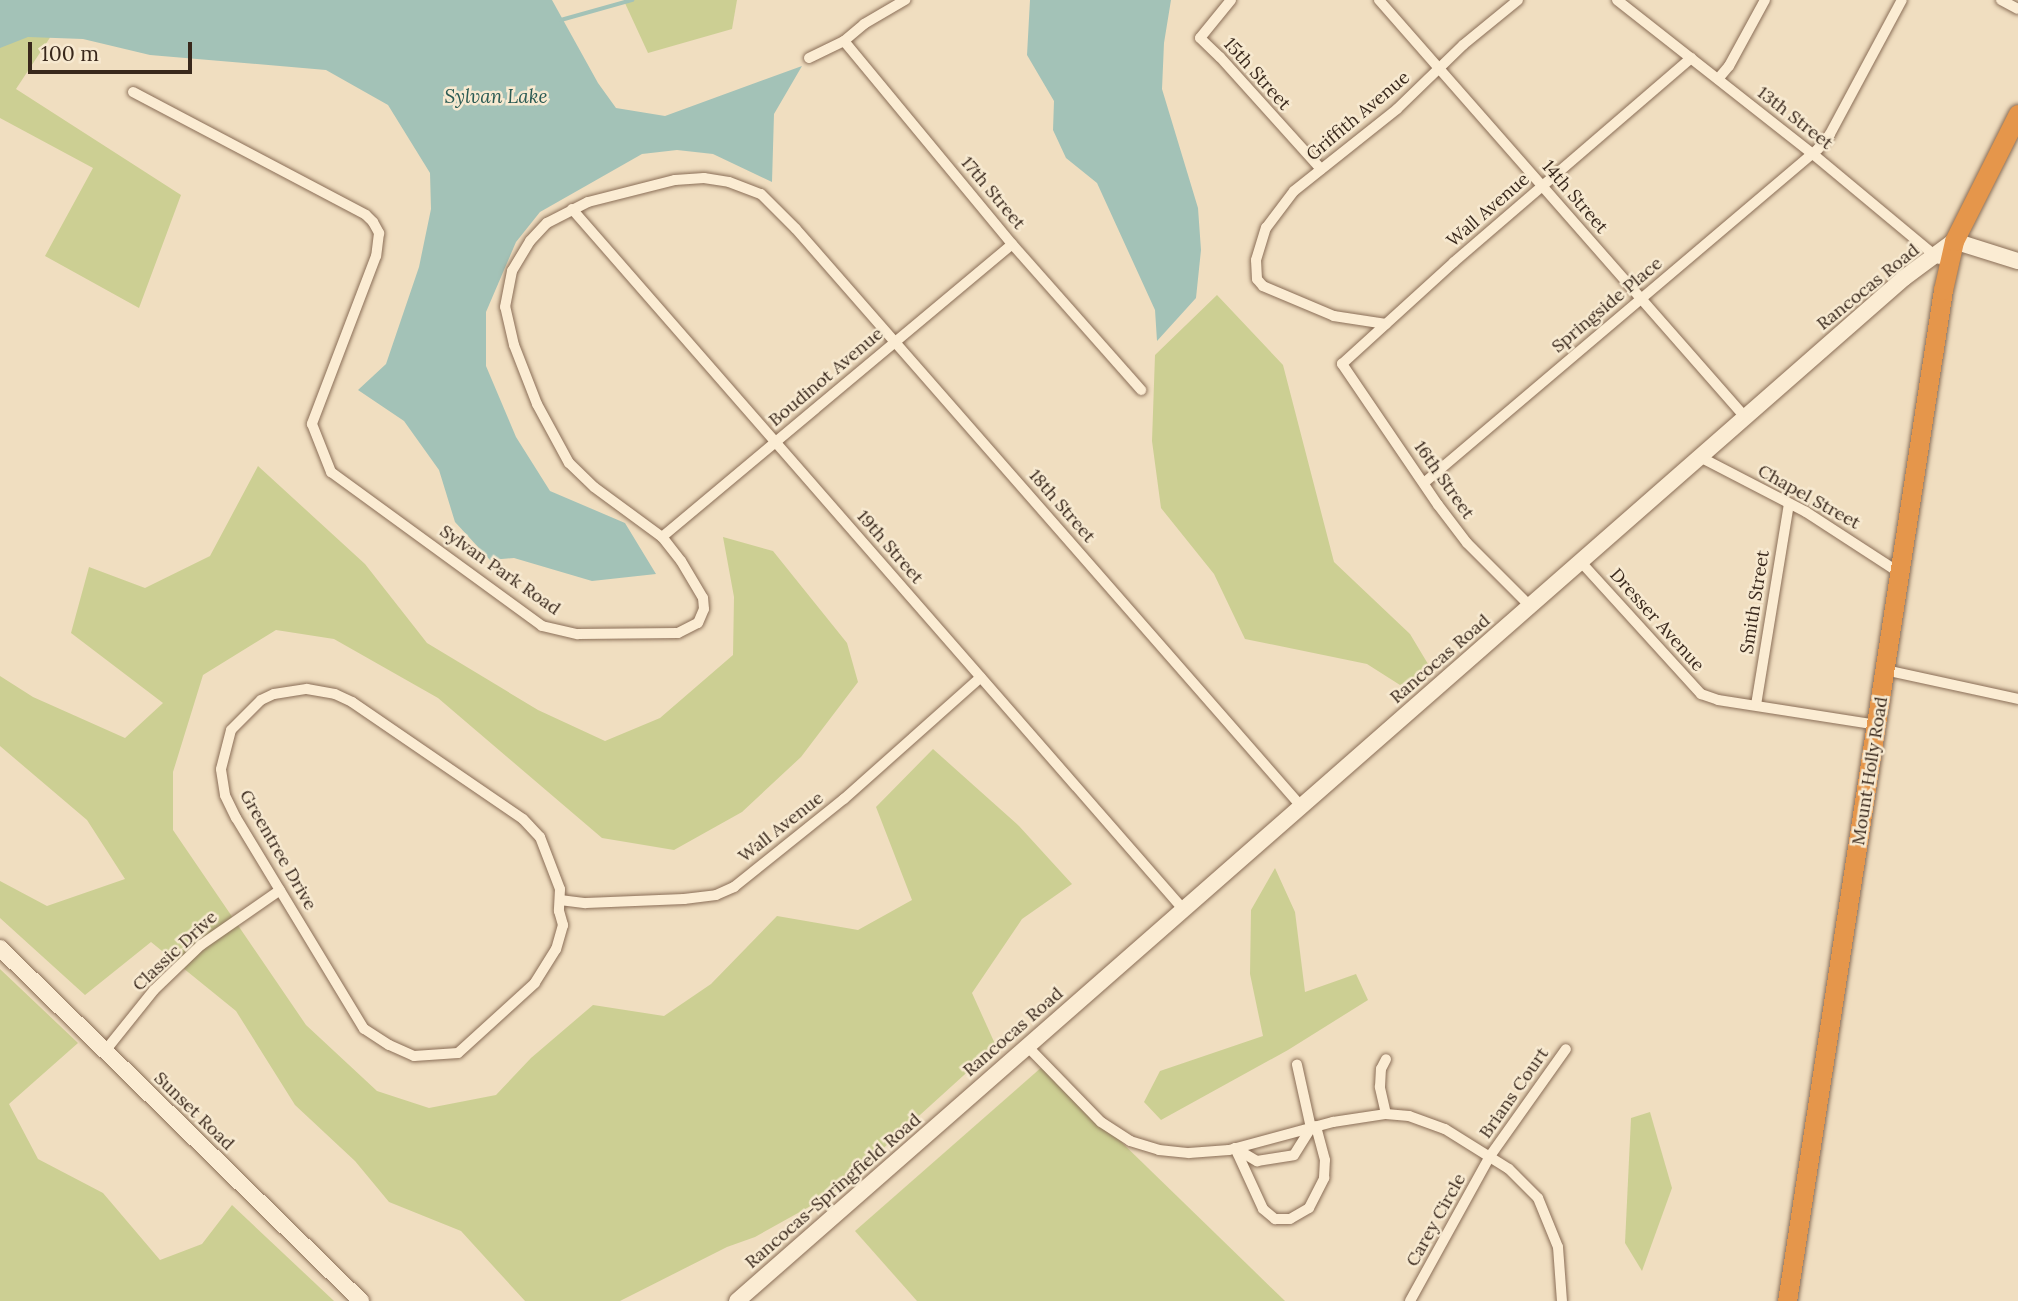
<!DOCTYPE html>
<style>
body{margin:0}
#map{position:relative;width:2018px;height:1301px;overflow:hidden;background:#f0dec0;font-family:Lora,serif}
div>[style]{position:absolute}
.green>*{inset:0;background:#cccf93}
.water>*{inset:0;background:#a3c2b7}
.stream>*{height:3.5px;margin:-1.75px;padding:0 1.75px;transform-origin:1.75px;border-radius:1.75px;background:#a3c2b7}
.roads{filter:drop-shadow(0 0 2px #8a6e57) drop-shadow(0 0 2px #8a6e57)}
.street>*{height:10px;margin:-5px;padding:0 5px;transform-origin:5px;border-radius:5px;background:#fbecd3}
.secondary>*{height:16px;margin:-8px;padding:0 8px;transform-origin:8px;border-radius:8px;background:#fbecd3}
.highway>*{height:19px;margin:-9.5px;padding:0 9.5px;transform-origin:9.5px;border-radius:9.5px;background:#e5964b}
span{translate:-50% -50%;white-space:nowrap;text-align:center;line-height:1.15;-webkit-text-stroke:5px #f7e9d0;paint-order:stroke}
.street-label{font-size:18px;color:#39281c}
.water-label{font-size:19px;color:#2a5a53;font-style:italic}
.scale{position:absolute;left:28px;top:42px;width:164px;height:32px;box-sizing:border-box;border:4px solid #39281c;border-top:0;padding-left:9px;font-size:21px;line-height:24px;white-space:nowrap;color:#39281c;-webkit-text-stroke:5px #f7e9d0;paint-order:stroke}
</style>
<div id="map">
<div class="green">
<div style="clip-path:polygon(629px 0,737px 0,732px 29px,648px 53px,624px 1px)"></div>
<div style="clip-path:polygon(57px 27px,16px 89px,181px 195px,139px 308px,45px 256px,93px 168px,0 118px,0 40px)"></div>
<div style="clip-path:polygon(1217px 295px,1283px 365px,1334px 562px,1410px 634px,1431px 669px,1400px 685px,1367px 664px,1245px 639px,1214px 574px,1161px 508px,1152px 441px,1155px 355px)"></div>
<div style="clip-path:polygon(258px 466px,365px 564px,427px 643px,538px 710px,605px 741px,660px 718px,733px 655px,734px 597px,723px 537px,773px 551px,847px 643px,858px 682px,801px 757px,742px 812px,674px 850px,602px 838px,438px 698px,334px 639px,276px 630px,203px 675px,173px 772px,173px 830px,306px 1025px,377px 1091px,429px 1108px,496px 1095px,531px 1058px,593px 1005px,664px 1016px,711px 984px,777px 916px,858px 930px,912px 900px,876px 807px,933px 749px,1019px 826px,1072px 884px,1022px 919px,972px 993px,996px 1046px,834px 1193px,755px 1237px,727px 1247px,620px 1301px,525px 1301px,461px 1231px,389px 1202px,355px 1161px,295px 1105px,236px 1011px,151px 942px,85px 995px,0 918px,0 881px,47px 906px,125px 879px,87px 820px,0 746px,0 676px,33px 697px,125px 738px,163px 703px,71px 633px,89px 567px,145px 588px,210px 556px)"></div>
<div style="clip-path:polygon(1275px 868px,1295px 912px,1305px 992px,1356px 974px,1368px 1000px,1288px 1050px,1161px 1120px,1144px 1102px,1160px 1071px,1263px 1036px,1250px 974px,1251px 910px)"></div>
<div style="clip-path:polygon(0 969px,78px 1043px,9px 1104px,38px 1159px,103px 1193px,160px 1260px,202px 1244px,232px 1205px,334px 1301px,0 1301px)"></div>
<div style="clip-path:polygon(1043px 1066px,1285px 1301px,917px 1301px,855px 1231px)"></div>
<div style="clip-path:polygon(1650px 1112px,1672px 1188px,1642px 1271px,1625px 1243px,1631px 1118px)"></div>
</div>
<div class="water">
<div style="clip-path:polygon(0 0,552px 0,598px 83px,616px 108px,665px 116px,802px 66px,774px 114px,772px 182px,713px 154px,677px 150px,642px 154px,540px 212px,516px 242px,486px 312px,486px 366px,516px 437px,550px 491px,625px 523px,656px 574px,592px 581px,514px 558px,490px 560px,455px 522px,439px 470px,404px 421px,358px 390px,386px 364px,419px 267px,431px 209px,430px 173px,388px 105px,326px 70px,150px 55px,83px 39px,28px 37px,0 48px)"></div>
<div style="clip-path:polygon(1030px 0,1171px 0,1164px 43px,1162px 89px,1198px 208px,1201px 250px,1196px 298px,1157px 341px,1155px 310px,1097px 183px,1066px 158px,1053px 130px,1054px 101px,1027px 55px)"></div>
</div>
<div class="stream">
<div style="left:561px;top:20px;width:74px;rotate:-15.7deg"></div>
</div>
<div class="roads">
<div class="street">
<div style="left:1231px;top:0;width:49px;rotate:129.2deg"></div>
<div style="left:1200px;top:38px;width:28px;rotate:44deg"></div>
<div style="left:1220px;top:57px;width:151px;rotate:48deg"></div>
<div style="left:1379px;top:0;width:555px;rotate:48.73deg"></div>
<div style="left:1617px;top:0;width:249px;rotate:38.2deg"></div>
<div style="left:1813px;top:154px;width:164px;rotate:39.8deg"></div>
<div style="left:2001px;top:0;width:19px;rotate:28deg"></div>
<div style="left:844px;top:41px;width:264px;rotate:50.4deg"></div>
<div style="left:1012px;top:244px;width:195px;rotate:48.5deg"></div>
<div style="left:809px;top:58px;width:39px;rotate:-26deg"></div>
<div style="left:844px;top:41px;width:26px;rotate:-40deg"></div>
<div style="left:864px;top:24px;width:48px;rotate:-30.3deg"></div>
<div style="left:1718px;top:79px;width:17px;rotate:-50deg"></div>
<div style="left:1729px;top:66px;width:75px;rotate:-61.4deg"></div>
<div style="left:133px;top:92px;width:263px;rotate:27.8deg"></div>
<div style="left:366px;top:215px;width:10px;rotate:45deg"></div>
<div style="left:373px;top:222px;width:13px;rotate:61deg"></div>
<div style="left:379px;top:233px;width:23px;rotate:97deg"></div>
<div style="left:376px;top:256px;width:180px;rotate:110.9deg"></div>
<div style="left:312px;top:424px;width:52px;rotate:68.4deg"></div>
<div style="left:331px;top:472px;width:261px;rotate:36.1deg"></div>
<div style="left:542px;top:626px;width:37px;rotate:13deg"></div>
<div style="left:578px;top:634px;width:100px;rotate:-0.6deg"></div>
<div style="left:678px;top:633px;width:22px;rotate:-27deg"></div>
<div style="left:698px;top:623px;width:15px;rotate:-67deg"></div>
<div style="left:704px;top:609px;width:11px;rotate:-95deg"></div>
<div style="left:703px;top:598px;width:43px;rotate:-120.7deg"></div>
<div style="left:681px;top:561px;width:31px;rotate:-128deg"></div>
<div style="left:662px;top:537px;width:84px;rotate:-143.7deg"></div>
<div style="left:594px;top:487px;width:35px;rotate:-136deg"></div>
<div style="left:569px;top:463px;width:67px;rotate:-118.5deg"></div>
<div style="left:537px;top:404px;width:63px;rotate:-111.3deg"></div>
<div style="left:514px;top:345px;width:39px;rotate:-103deg"></div>
<div style="left:505px;top:307px;width:37px;rotate:-79deg"></div>
<div style="left:512px;top:271px;width:35px;rotate:-59deg"></div>
<div style="left:530px;top:241px;width:25px;rotate:-47deg"></div>
<div style="left:547px;top:223px;width:46px;rotate:-27.1deg"></div>
<div style="left:588px;top:202px;width:90px;rotate:-14.2deg"></div>
<div style="left:675px;top:180px;width:29px;rotate:-4deg"></div>
<div style="left:704px;top:178px;width:25px;rotate:9deg"></div>
<div style="left:729px;top:182px;width:34px;rotate:21deg"></div>
<div style="left:761px;top:194px;width:49px;rotate:45deg"></div>
<div style="left:796px;top:229px;width:767px;rotate:48.81deg"></div>
<div style="left:572px;top:209px;width:929px;rotate:48.88deg"></div>
<div style="left:1386px;top:324px;width:53px;rotate:-171.3deg"></div>
<div style="left:1334px;top:316px;width:77px;rotate:-157.1deg"></div>
<div style="left:1263px;top:286px;width:9px;rotate:-131deg"></div>
<div style="left:1257px;top:279px;width:19px;rotate:-93deg"></div>
<div style="left:1256px;top:260px;width:34px;rotate:-73deg"></div>
<div style="left:1266px;top:228px;width:46px;rotate:-52.9deg"></div>
<div style="left:1294px;top:191px;width:132px;rotate:-38.5deg"></div>
<div style="left:1397px;top:109px;width:92px;rotate:-44.1deg"></div>
<div style="left:1463px;top:45px;width:71px;rotate:-39.3deg"></div>
<div style="left:1700px;top:457px;width:119px;rotate:27.4deg"></div>
<div style="left:1806px;top:512px;width:112px;rotate:33deg"></div>
<div style="left:1425px;top:482px;width:515px;rotate:-40.28deg"></div>
<div style="left:1818px;top:149px;width:19px;rotate:-51deg"></div>
<div style="left:1830px;top:134px;width:152px;rotate:-61.8deg"></div>
<div style="left:662px;top:537px;width:456px;rotate:-39.9deg"></div>
<div style="left:1580px;top:561px;width:180px;rotate:47.7deg"></div>
<div style="left:1701px;top:694px;width:18px;rotate:19deg"></div>
<div style="left:1718px;top:700px;width:161px;rotate:8.9deg"></div>
<div style="left:1530px;top:606px;width:89px;rotate:-135deg"></div>
<div style="left:1467px;top:543px;width:48px;rotate:-127.3deg"></div>
<div style="left:1438px;top:505px;width:171px;rotate:-124.2deg"></div>
<div style="left:1342px;top:364px;width:151px;rotate:-42.3deg"></div>
<div style="left:1454px;top:262px;width:313px;rotate:-40.7deg"></div>
<div style="left:1885px;top:670px;width:136px;rotate:12.3deg"></div>
<div style="left:307px;top:689px;width:28px;rotate:10deg"></div>
<div style="left:335px;top:694px;width:19px;rotate:25deg"></div>
<div style="left:352px;top:702px;width:207px;rotate:34.4deg"></div>
<div style="left:523px;top:819px;width:25px;rotate:47deg"></div>
<div style="left:540px;top:837px;width:56px;rotate:69deg"></div>
<div style="left:560px;top:889px;width:22px;rotate:93deg"></div>
<div style="left:559px;top:911px;width:15px;rotate:74deg"></div>
<div style="left:563px;top:925px;width:25px;rotate:106deg"></div>
<div style="left:556px;top:949px;width:40px;rotate:122deg"></div>
<div style="left:535px;top:983px;width:104px;rotate:137.7deg"></div>
<div style="left:458px;top:1053px;width:44px;rotate:176.1deg"></div>
<div style="left:414px;top:1056px;width:27px;rotate:-156deg"></div>
<div style="left:389px;top:1045px;width:30px;rotate:-147deg"></div>
<div style="left:364px;top:1029px;width:247px;rotate:-121.2deg"></div>
<div style="left:236px;top:818px;width:25px;rotate:-116deg"></div>
<div style="left:225px;top:795px;width:26px;rotate:-99deg"></div>
<div style="left:221px;top:769px;width:40px;rotate:-75.6deg"></div>
<div style="left:231px;top:730px;width:42px;rotate:-45deg"></div>
<div style="left:261px;top:700px;width:14px;rotate:-25deg"></div>
<div style="left:274px;top:694px;width:33px;rotate:-9deg"></div>
<div style="left:1756px;top:705px;width:204px;rotate:-80.7deg"></div>
<div style="left:560px;top:900px;width:26px;rotate:7deg"></div>
<div style="left:586px;top:903px;width:98px;rotate:-2.3deg"></div>
<div style="left:684px;top:899px;width:32px;rotate:-7deg"></div>
<div style="left:716px;top:895px;width:20px;rotate:-24deg"></div>
<div style="left:734px;top:887px;width:141px;rotate:-38.7deg"></div>
<div style="left:844px;top:799px;width:183px;rotate:-41.7deg"></div>
<div style="left:1027px;top:1046px;width:106px;rotate:45.8deg"></div>
<div style="left:1101px;top:1122px;width:35px;rotate:33deg"></div>
<div style="left:1130px;top:1141px;width:30px;rotate:17deg"></div>
<div style="left:1159px;top:1150px;width:30px;rotate:6deg"></div>
<div style="left:1189px;top:1153px;width:40px;rotate:-4.3deg"></div>
<div style="left:1229px;top:1150px;width:108px;rotate:-15.1deg"></div>
<div style="left:1333px;top:1122px;width:54px;rotate:-8.6deg"></div>
<div style="left:1386px;top:1114px;width:23px;rotate:5deg"></div>
<div style="left:1409px;top:1116px;width:38px;rotate:20deg"></div>
<div style="left:1445px;top:1129px;width:75px;rotate:32deg"></div>
<div style="left:1509px;top:1169px;width:41px;rotate:45deg"></div>
<div style="left:1538px;top:1198px;width:53px;rotate:67.8deg"></div>
<div style="left:1558px;top:1247px;width:54px;rotate:85.8deg"></div>
<div style="left:105px;top:1051px;width:78px;rotate:-51.2deg"></div>
<div style="left:154px;top:990px;width:65px;rotate:-43.8deg"></div>
<div style="left:201px;top:945px;width:96px;rotate:-34.8deg"></div>
<div style="left:1386px;top:1114px;width:28px;rotate:-103deg"></div>
<div style="left:1380px;top:1087px;width:18px;rotate:-87deg"></div>
<div style="left:1381px;top:1069px;width:11px;rotate:-63deg"></div>
<div style="left:1235px;top:1148px;width:67px;rotate:65.3deg"></div>
<div style="left:1263px;top:1209px;width:16px;rotate:40deg"></div>
<div style="left:1275px;top:1219px;width:15px"></div>
<div style="left:1290px;top:1219px;width:22px;rotate:-30deg"></div>
<div style="left:1309px;top:1208px;width:34px;rotate:-63deg"></div>
<div style="left:1324px;top:1178px;width:18px;rotate:-87deg"></div>
<div style="left:1325px;top:1160px;width:35px;rotate:-105deg"></div>
<div style="left:1235px;top:1148px;width:26px;rotate:31deg"></div>
<div style="left:1257px;top:1161px;width:37px;rotate:-9deg"></div>
<div style="left:1294px;top:1155px;width:32px;rotate:-58deg"></div>
<div style="left:1311px;top:1128px;width:65px;rotate:-102.5deg"></div>
<div style="left:1410px;top:1301px;width:166px;rotate:-61.1deg"></div>
<div style="left:1490px;top:1156px;width:131px;rotate:-54.6deg"></div>
</div>
<div class="secondary">
<div style="left:0;top:948px;width:505px;rotate:44.36deg"></div>
<div style="left:737px;top:1301px;width:1552px;rotate:-41.24deg"></div>
<div style="left:1904px;top:278px;width:62px;rotate:-36.5deg"></div>
<div style="left:1954px;top:241px;width:67px;rotate:17.4deg"></div>
</div>
<div class="highway">
<div style="left:1787px;top:1301px;width:1023px;rotate:-81.23deg"></div>
<div style="left:1943px;top:290px;width:50px;rotate:-77.3deg"></div>
<div style="left:1954px;top:241px;width:142px;rotate:-63.3deg"></div>
</div>
</div>
<div class="street-label">
<span style="left:1257px;top:74px;rotate:48deg">15th Street</span>
<span style="left:1358px;top:116px;rotate:-40deg">Griffith Avenue</span>
<span style="left:1795px;top:118px;rotate:38deg">13th Street</span>
<span style="left:993px;top:193px;rotate:50deg">17th Street</span>
<span style="left:1575px;top:197px;rotate:49deg">14th Street</span>
<span style="left:1488px;top:210px;rotate:-41deg">Wall Avenue</span>
<span style="left:1868px;top:287px;rotate:-39deg">Rancocas Road</span>
<span style="left:1607px;top:305px;rotate:-40deg">Springside Place</span>
<span style="left:826px;top:377px;rotate:-40deg">Boudinot Avenue</span>
<span style="left:1444px;top:480px;rotate:55deg">16th Street</span>
<span style="left:1809px;top:497px;rotate:29deg">Chapel Street</span>
<span style="left:1062px;top:506px;rotate:49deg">18th Street</span>
<span style="left:890px;top:547px;rotate:49deg">19th Street</span>
<span style="left:500px;top:570px;rotate:35deg">Sylvan Park Road</span>
<span style="left:1755px;top:602px;rotate:-81deg">Smith Street</span>
<span style="left:1657px;top:620px;rotate:48deg">Dresser Avenue</span>
<span style="left:1440px;top:659px;rotate:-41deg">Rancocas Road</span>
<span style="left:1870px;top:771px;rotate:-81deg">Mount Holly Road</span>
<span style="left:781px;top:827px;rotate:-38deg">Wall Avenue</span>
<span style="left:278px;top:850px;rotate:60deg">Greentree Drive</span>
<span style="left:175px;top:951px;rotate:-43deg">Classic Drive</span>
<span style="left:1013px;top:1032px;rotate:-41deg">Rancocas Road</span>
<span style="left:1514px;top:1093px;rotate:-55deg">Brians Court</span>
<span style="left:194px;top:1111px;rotate:44deg">Sunset Road</span>
<span style="left:833px;top:1191px;rotate:-41deg">Rancocas-Springfield Road</span>
<span style="left:1436px;top:1220px;rotate:-61deg">Carey Circle</span>
</div>
<div class="water-label">
<span style="left:496px;top:97px">Sylvan Lake</span>
</div>
<div class="scale">100 m</div>
</div>
